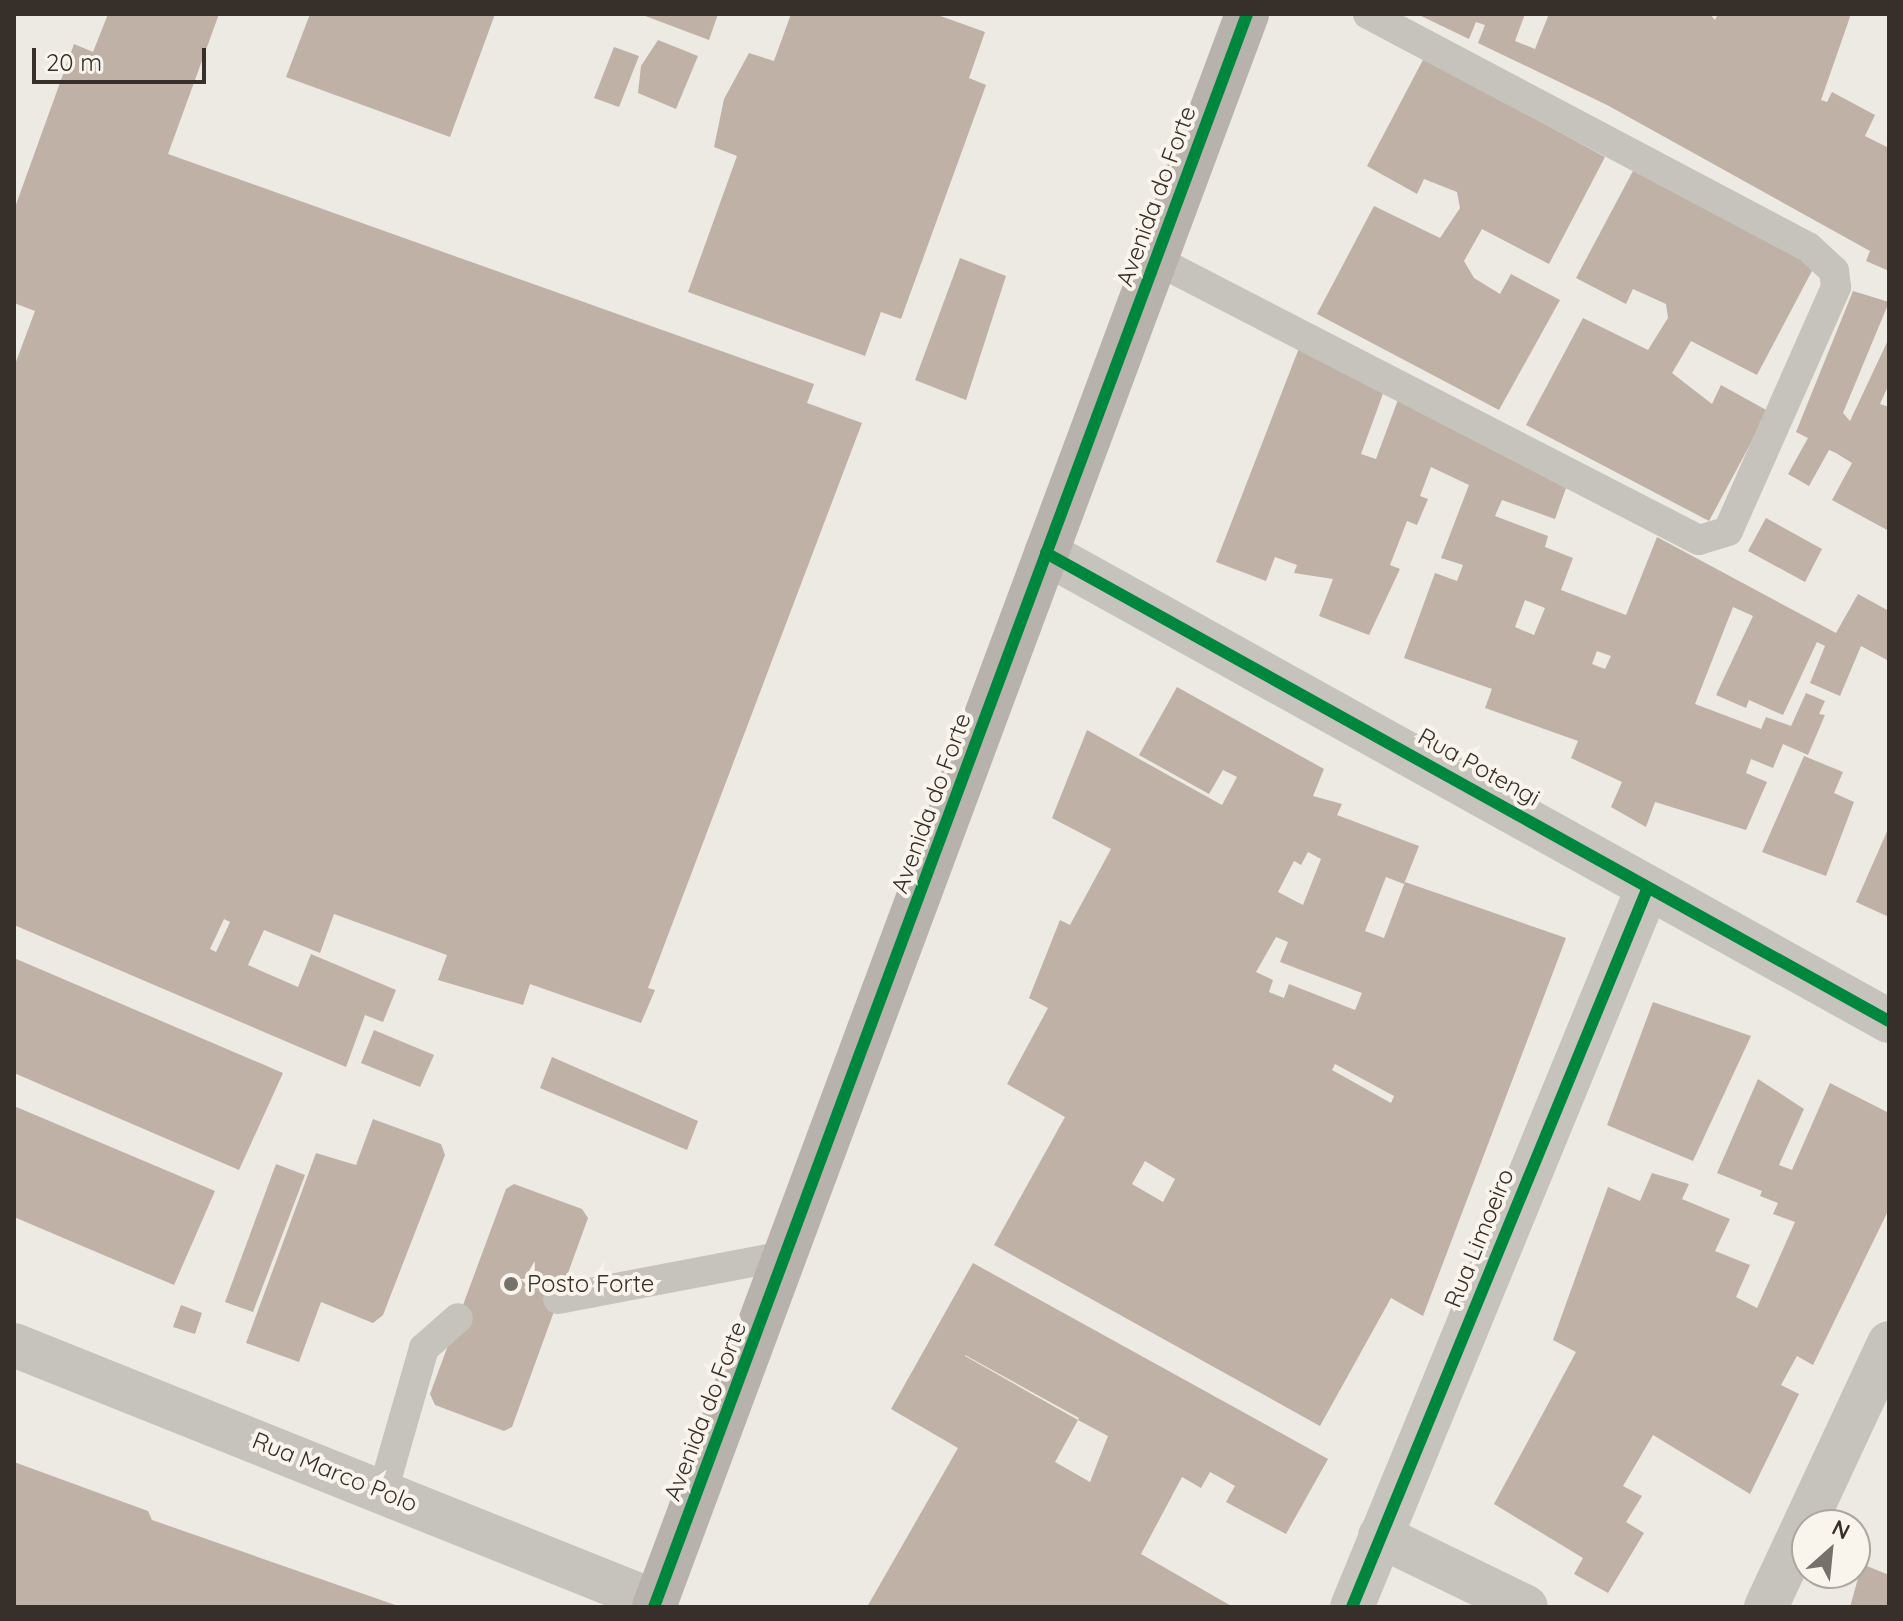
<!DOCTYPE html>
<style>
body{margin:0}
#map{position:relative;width:1903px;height:1621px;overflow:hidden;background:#edeae3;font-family:Quicksand,sans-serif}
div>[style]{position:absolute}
.building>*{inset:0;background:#bfb1a6}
.lane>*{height:30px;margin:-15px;padding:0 15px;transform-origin:15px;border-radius:15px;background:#c6c2bc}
.street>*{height:44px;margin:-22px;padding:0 22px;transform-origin:22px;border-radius:22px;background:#c6c2bc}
.secondary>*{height:44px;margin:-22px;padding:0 22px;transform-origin:22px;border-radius:22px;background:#b7b2ac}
.cycleway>*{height:12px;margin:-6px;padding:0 6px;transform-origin:6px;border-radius:6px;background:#00873e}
.dots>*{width:22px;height:22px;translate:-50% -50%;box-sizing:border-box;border:4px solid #f9f5ec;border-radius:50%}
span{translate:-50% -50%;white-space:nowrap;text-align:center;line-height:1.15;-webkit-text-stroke:8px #f9f5ec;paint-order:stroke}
.street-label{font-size:24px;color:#37302a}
.poi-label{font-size:24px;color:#37302a}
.left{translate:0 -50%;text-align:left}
.frame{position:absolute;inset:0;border:16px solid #37302a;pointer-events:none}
.north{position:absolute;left:1791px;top:1509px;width:80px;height:80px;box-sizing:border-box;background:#f9f5ec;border:2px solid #aba69e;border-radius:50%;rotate:27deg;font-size:22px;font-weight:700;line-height:32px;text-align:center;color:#37302a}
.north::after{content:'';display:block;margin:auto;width:28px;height:36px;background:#77716b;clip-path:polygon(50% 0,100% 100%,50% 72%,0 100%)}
.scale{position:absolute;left:32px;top:48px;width:174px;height:36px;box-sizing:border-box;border:4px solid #37302a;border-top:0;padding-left:10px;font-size:24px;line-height:28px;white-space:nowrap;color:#37302a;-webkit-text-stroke:6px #f9f5ec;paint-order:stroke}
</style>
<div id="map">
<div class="building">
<div style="clip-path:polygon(evenodd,108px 14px,219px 14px,168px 154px,814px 384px,807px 403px,862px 423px,648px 988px,655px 990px,641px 1023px,530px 984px,523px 1005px,438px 980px,447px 955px,334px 914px,320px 953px,264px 930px,248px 965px,298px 987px,311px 954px,396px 990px,383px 1022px,365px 1015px,346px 1067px,14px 925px,14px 367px,35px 311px,14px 303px,14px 210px,74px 44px,93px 52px,108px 14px,224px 919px,230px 922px,216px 952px,210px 949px,224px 919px)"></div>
<div style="clip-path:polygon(310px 14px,495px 14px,450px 137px,286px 77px)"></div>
<div style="clip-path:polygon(640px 14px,718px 14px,709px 40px)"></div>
<div style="clip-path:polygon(791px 14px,935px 14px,985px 32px,969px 78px,986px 85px,901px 319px,881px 312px,865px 356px,688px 292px,737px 156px,714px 147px,724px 99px,749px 53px,774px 61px)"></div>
<div style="clip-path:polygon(1417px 14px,1525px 14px,1515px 41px,1535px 49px,1549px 14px,1710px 14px,1715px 20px,1718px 14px,1851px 14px,1821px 100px,1827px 102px,1832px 92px,1875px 115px,1865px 136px,1889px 148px,1889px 271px,1866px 261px,1870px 251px,1607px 105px,1478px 43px,1485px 25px,1476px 22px,1469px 39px)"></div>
<div style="clip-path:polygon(658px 40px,698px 56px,676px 109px,638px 93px,641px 66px)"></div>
<div style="clip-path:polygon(614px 47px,639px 56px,619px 107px,594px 98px)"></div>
<div style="clip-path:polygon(1424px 58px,1605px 157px,1549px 264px,1482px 229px,1464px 261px,1474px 278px,1500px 294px,1511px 274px,1560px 300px,1499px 410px,1317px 314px,1374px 206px,1440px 238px,1460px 208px,1457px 192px,1424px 179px,1417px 194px,1367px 166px)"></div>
<div style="clip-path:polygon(1634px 169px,1814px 267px,1757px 375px,1691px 341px,1672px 373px,1712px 404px,1721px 385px,1768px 411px,1709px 521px,1526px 425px,1583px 318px,1648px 350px,1668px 318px,1666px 304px,1633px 289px,1626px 304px,1576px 278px)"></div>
<div style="clip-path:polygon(960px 258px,1006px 276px,966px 400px,915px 380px)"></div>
<div style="clip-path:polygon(1853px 291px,1889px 302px,1843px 413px,1850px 421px,1889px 338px,1889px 384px,1880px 404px,1889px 407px,1889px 531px,1832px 500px,1852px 463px,1836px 453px,1829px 450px,1809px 486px,1788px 474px,1808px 438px,1796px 432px)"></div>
<div style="clip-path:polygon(evenodd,1301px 343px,1385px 388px,1361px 454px,1376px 459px,1399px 397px,1566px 488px,1555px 519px,1502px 500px,1495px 516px,1548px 536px,1545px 547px,1573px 558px,1561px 590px,1626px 615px,1657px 537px,1836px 633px,1858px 594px,1889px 611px,1889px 661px,1861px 646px,1840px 696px,1810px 683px,1825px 646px,1817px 642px,1783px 715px,1749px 700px,1746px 708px,1716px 695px,1753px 616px,1733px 607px,1695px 704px,1761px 729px,1766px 717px,1791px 726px,1806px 693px,1825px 701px,1819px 714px,1825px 715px,1808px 755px,1783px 744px,1773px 768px,1751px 759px,1746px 773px,1767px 782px,1746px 830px,1655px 802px,1646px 827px,1611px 807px,1622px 782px,1571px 758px,1578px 741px,1485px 708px,1492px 689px,1404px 658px,1435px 573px,1457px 581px,1463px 565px,1441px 558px,1469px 485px,1431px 467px,1420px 496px,1428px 499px,1417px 525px,1407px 521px,1390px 565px,1400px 569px,1369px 635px,1319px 616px,1333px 579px,1294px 573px,1297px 565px,1275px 557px,1266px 581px,1216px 562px,1301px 343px,1525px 600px,1545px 608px,1534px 635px,1515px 627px,1525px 600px,1301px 343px,1597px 651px,1611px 656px,1605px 669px,1592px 664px,1597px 651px)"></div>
<div style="clip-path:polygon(1766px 518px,1822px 549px,1805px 582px,1748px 551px)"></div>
<div style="clip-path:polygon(evenodd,1177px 687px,1324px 769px,1313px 796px,1342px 804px,1337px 815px,1419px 846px,1404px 884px,1386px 877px,1365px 931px,1384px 938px,1405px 882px,1566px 938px,1423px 1316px,1391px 1298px,1320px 1426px,994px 1245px,1065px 1117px,1007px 1084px,1048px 1008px,1029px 998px,1060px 920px,1070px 925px,1111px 849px,1052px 818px,1087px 730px,1222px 805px,1237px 777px,1223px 770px,1209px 794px,1139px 755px,1177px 687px,1308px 852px,1321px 859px,1303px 905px,1278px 892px,1294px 861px,1301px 865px,1308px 852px,1177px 687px,1276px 937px,1288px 942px,1280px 962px,1362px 993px,1355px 1010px,1289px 984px,1284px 998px,1269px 992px,1273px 980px,1256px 972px,1276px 937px,1177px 687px,1335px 1064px,1394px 1096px,1391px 1103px,1332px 1070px,1335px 1064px,1177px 687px,1145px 1161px,1175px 1179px,1163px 1202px,1132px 1184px,1145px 1161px)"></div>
<div style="clip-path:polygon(1804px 756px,1843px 772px,1834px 793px,1854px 802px,1826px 876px,1762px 852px)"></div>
<div style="clip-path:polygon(1889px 827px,1889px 917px,1856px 902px)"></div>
<div style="clip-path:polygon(14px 958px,283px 1073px,239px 1170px,14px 1073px)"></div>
<div style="clip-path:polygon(1653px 1002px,1751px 1036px,1693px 1161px,1607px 1125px)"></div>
<div style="clip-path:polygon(374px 1030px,434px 1055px,420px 1087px,361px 1063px)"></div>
<div style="clip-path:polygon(552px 1057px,698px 1121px,687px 1150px,540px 1088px)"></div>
<div style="clip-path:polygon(1758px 1079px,1804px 1109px,1779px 1165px,1792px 1170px,1830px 1083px,1889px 1113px,1889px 1209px,1813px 1365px,1797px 1356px,1781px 1385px,1799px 1394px,1750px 1494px,1653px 1435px,1623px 1486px,1642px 1496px,1626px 1522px,1644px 1533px,1608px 1593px,1574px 1574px,1583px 1558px,1494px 1504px,1576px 1352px,1553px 1340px,1608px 1187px,1640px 1201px,1652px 1173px,1689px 1184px,1682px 1199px,1730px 1219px,1715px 1251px,1750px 1265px,1736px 1297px,1757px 1308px,1795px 1222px,1773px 1214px,1778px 1203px,1760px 1196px,1762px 1191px,1717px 1173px)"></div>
<div style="clip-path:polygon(14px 1106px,215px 1191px,174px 1285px,14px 1217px)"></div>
<div style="clip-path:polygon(373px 1119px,441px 1144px,445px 1155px,383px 1315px,373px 1323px,321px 1302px,299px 1362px,246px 1343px,316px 1153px,356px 1165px)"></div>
<div style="clip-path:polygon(276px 1164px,305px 1175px,253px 1312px,225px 1302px)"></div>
<div style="clip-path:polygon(514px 1184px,582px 1209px,588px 1218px,512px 1427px,504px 1431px,435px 1405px,430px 1394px,506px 1189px)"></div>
<div style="clip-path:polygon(evenodd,973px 1263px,1328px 1459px,1286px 1534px,1226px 1502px,1235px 1486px,1221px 1478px,1210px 1472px,1201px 1488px,1182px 1477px,1141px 1554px,1233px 1607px,867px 1607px,958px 1448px,891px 1409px,973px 1263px,965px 1355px,1079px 1418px,1078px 1420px,965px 1356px,965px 1355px,973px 1263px,1078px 1420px,1108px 1436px,1090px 1482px,1055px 1462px,1078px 1420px)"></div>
<div style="clip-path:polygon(181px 1305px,202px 1313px,195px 1334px,173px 1327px)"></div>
<div style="clip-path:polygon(14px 1462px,148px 1511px,152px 1520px,401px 1607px,14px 1607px)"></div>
<div style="clip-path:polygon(1862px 1564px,1889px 1575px,1889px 1607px,1850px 1607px)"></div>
</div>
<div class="lane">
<div style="left:1156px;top:260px;width:611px;rotate:27.28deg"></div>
<div style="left:1699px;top:540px;width:30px;rotate:-17deg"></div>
<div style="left:1728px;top:531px;width:267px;rotate:-66.1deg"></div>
<div style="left:1836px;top:287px;width:16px;rotate:-97deg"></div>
<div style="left:1834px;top:271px;width:35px;rotate:-137deg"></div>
<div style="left:1808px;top:247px;width:498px;rotate:-152.1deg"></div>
<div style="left:558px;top:1299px;width:234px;rotate:-10.8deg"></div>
<div style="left:383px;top:1491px;width:149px;rotate:-74deg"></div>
<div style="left:424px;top:1348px;width:45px;rotate:-41.4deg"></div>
</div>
<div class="street">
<div style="left:1046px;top:553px;width:964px;rotate:29.04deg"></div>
<div style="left:14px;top:1345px;width:692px;rotate:21.82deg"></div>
<div style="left:1380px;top:1536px;width:162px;rotate:25.9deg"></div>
<div style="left:1352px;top:1607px;width:778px;rotate:-67.65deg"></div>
<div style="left:1766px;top:1607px;width:291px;rotate:-65deg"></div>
</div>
<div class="secondary">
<div style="left:654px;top:1607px;width:1700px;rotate:-69.58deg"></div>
</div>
<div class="cycleway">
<div style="left:1046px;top:553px;width:964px;rotate:29.04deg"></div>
<div style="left:654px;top:1607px;width:1700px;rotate:-69.58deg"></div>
<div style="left:1352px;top:1607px;width:778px;rotate:-67.65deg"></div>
</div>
<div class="dots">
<div style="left:511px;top:1284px;background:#77716b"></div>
</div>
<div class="street-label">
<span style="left:1156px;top:196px;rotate:-70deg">Avenida do Forte</span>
<span style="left:1479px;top:767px;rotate:29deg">Rua Potengi</span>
<span style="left:931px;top:803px;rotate:-70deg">Avenida do Forte</span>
<span style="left:1479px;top:1238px;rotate:-68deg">Rua Limoeiro</span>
<span style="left:705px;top:1411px;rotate:-69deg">Avenida do Forte</span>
<span style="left:335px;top:1472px;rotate:22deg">Rua Marco Polo</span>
</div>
<div class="poi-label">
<span class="left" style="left:527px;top:1284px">Posto Forte</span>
</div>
<div class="frame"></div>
<div class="north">N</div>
<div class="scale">20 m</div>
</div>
